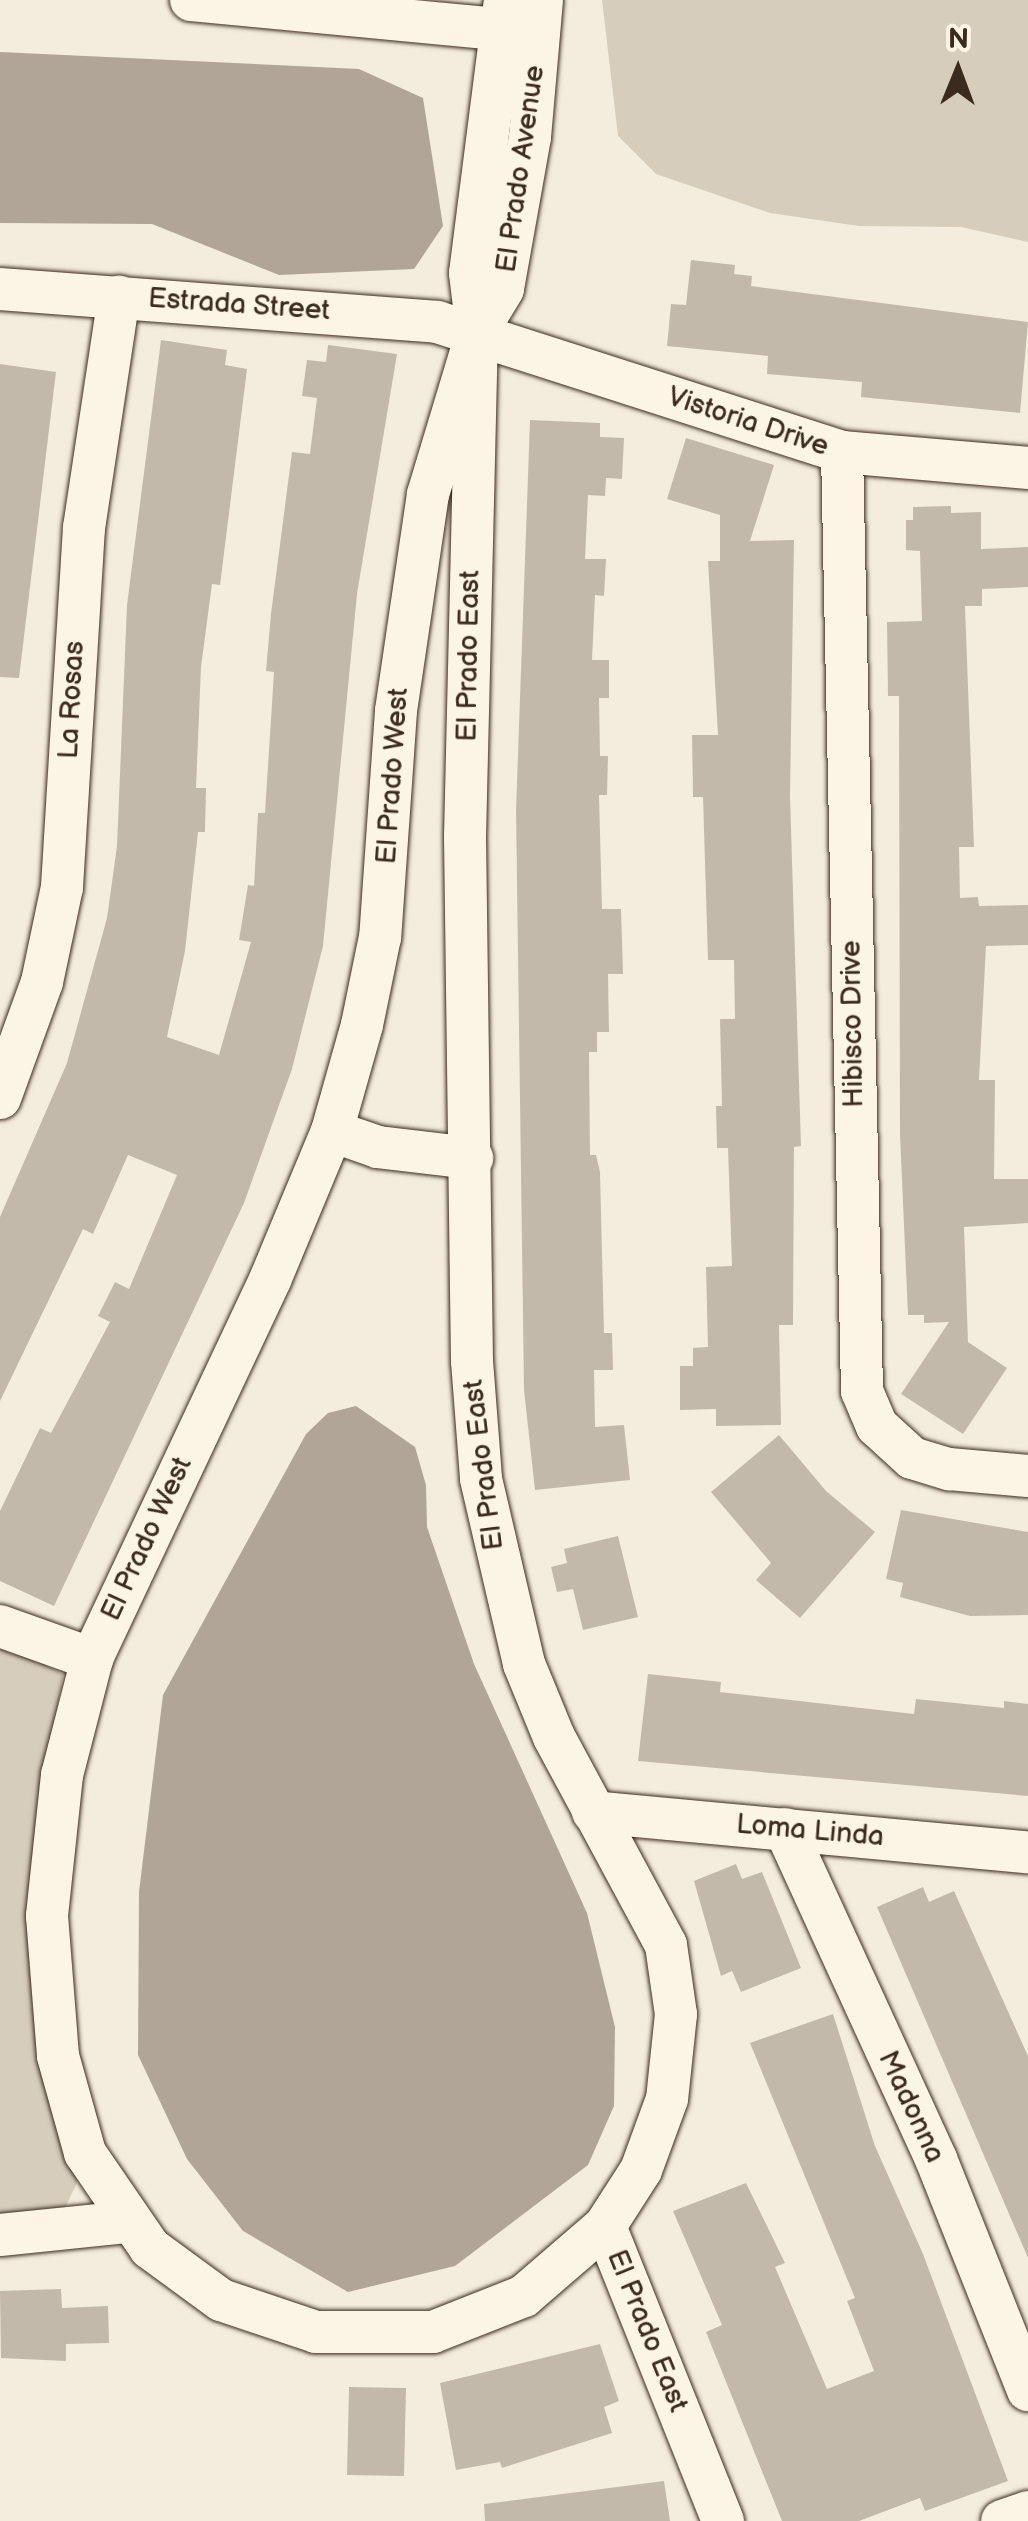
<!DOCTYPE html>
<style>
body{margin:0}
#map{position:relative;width:1028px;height:2521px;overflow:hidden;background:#f4eddd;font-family:"Balsamiq Sans",sans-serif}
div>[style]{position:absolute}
.green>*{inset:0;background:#d6cdbd}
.water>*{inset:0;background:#b0a596}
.building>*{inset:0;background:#c3b9aa}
.roads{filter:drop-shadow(0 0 2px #3b2a1e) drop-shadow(0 0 2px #3b2a1e)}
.minor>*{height:42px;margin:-21px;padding:0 21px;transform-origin:21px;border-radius:21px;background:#fcf5e5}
span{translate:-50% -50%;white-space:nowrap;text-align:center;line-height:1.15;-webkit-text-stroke:8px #fcf5e5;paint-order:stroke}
.street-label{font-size:28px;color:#3b2a1e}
.north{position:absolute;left:908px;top:20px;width:100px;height:100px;-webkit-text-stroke:8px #fcf5e5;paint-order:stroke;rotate:1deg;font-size:28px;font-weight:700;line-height:40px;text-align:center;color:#3b2a1e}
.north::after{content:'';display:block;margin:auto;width:35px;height:45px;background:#3b2a1e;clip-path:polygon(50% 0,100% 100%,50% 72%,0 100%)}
</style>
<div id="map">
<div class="green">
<div style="clip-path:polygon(602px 0,1028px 0,1028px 242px,961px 227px,859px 226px,770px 213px,656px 174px,618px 136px)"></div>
<div style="clip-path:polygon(0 1642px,63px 1674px,49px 1757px,77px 2183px,63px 2212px,0 2221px)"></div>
</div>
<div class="water">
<div style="clip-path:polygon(0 52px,359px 69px,423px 98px,443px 226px,414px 269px,279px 275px,152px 224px,0 223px)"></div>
<div style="clip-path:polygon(356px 1406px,415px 1447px,426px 1485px,427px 1527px,474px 1664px,587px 1913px,615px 2027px,614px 2106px,588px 2165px,455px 2266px,348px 2292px,243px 2231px,187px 2159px,138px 2055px,139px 1892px,163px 1695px,306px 1434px,328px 1413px)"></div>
</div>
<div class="building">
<div style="clip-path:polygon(691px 260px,735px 265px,734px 274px,752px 276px,751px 286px,1028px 322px,1020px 413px,861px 397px,862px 382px,767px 374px,768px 356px,667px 346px,671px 304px,686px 305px)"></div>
<div style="clip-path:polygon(161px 340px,227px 350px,225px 365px,247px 369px,220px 585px,212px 584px,201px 667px,196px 788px,206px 788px,205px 832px,198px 832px,185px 951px,167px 1037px,219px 1055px,251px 942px,239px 940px,248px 885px,254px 886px,258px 813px,265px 813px,274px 672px,266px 671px,271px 614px,292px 452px,310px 454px,317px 398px,302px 396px,307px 360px,326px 362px,328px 345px,397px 354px,357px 594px,323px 946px,292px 1069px,244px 1203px,54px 1606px,0 1581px,0 1511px,40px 1428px,51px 1433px,110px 1322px,98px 1316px,115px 1282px,129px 1289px,177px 1175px,128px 1155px,93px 1234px,83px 1229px,0 1401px,0 1217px,67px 1063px,107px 918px,117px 846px,127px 605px)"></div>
<div style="clip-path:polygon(0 364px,56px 372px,19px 678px,0 677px)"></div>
<div style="clip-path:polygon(530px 420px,600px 423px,600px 437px,624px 438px,622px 479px,606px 478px,605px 496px,588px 495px,585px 559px,606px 559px,604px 596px,595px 595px,592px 660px,609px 660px,609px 698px,599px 698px,600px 756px,608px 756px,607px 795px,599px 795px,602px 909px,621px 909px,623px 974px,608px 974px,609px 1032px,597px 1032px,597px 1052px,589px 1052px,590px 1155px,596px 1155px,600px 1172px,604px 1333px,612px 1333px,613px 1370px,594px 1370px,595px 1427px,624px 1425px,630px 1480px,535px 1490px,524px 1390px,516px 810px)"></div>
<div style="clip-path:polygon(686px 438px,774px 465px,750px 541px,794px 540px,790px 797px,801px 1146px,794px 1147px,793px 1325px,779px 1325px,781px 1425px,716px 1426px,716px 1409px,680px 1410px,680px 1366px,693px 1366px,693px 1348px,708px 1347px,706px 1267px,732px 1266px,728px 1148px,717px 1148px,716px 1106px,722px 1106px,720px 1019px,735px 1019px,734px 960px,708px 960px,703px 797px,693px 797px,692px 735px,718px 735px,708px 561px,720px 561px,720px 515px,667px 499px)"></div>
<div style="clip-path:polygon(951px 506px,951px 513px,981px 512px,981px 549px,1028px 547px,1028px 587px,982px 589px,982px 606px,965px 606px,974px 847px,959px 847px,960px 898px,978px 897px,979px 906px,1028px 905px,1028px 945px,986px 946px,979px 1080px,995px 1080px,994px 1179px,1028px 1179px,1028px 1223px,964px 1227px,968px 1342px,1007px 1368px,963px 1434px,901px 1394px,949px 1322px,924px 1323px,924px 1315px,908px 1315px,900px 1135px,899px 696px,888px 696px,887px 622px,922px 621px,920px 551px,906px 550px,906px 520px,913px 520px,913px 507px)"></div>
<div style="clip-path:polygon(779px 1435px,826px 1491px,875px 1532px,800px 1618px,756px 1580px,771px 1563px,711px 1492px)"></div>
<div style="clip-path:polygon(901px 1510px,1028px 1532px,1028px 1615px,970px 1616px,900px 1597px,903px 1583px,886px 1579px)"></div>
<div style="clip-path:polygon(618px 1536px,638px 1617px,583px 1630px,573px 1589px,557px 1592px,551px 1567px,567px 1563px,564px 1549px)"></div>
<div style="clip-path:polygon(648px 1674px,721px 1682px,720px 1692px,914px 1714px,916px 1699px,1004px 1708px,1004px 1701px,1028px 1704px,1028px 1796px,638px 1761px)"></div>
<div style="clip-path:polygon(736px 1864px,742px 1879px,762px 1872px,801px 1968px,741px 1992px,732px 1971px,721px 1976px,694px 1881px)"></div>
<div style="clip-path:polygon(923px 1887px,929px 1902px,954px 1891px,1028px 2056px,1028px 2258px,877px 1907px)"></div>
<div style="clip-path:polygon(833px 2014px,875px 2146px,923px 2254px,1008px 2481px,925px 2511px,920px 2498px,859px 2521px,782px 2521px,706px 2332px,722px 2325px,673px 2211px,746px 2183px,785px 2263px,775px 2267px,827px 2389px,874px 2371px,847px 2301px,855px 2298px,750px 2043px)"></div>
<div style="clip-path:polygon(61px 2289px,62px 2308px,108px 2306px,109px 2343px,66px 2344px,66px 2361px,1px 2358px,0 2291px)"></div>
<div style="clip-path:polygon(600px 2344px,619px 2401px,604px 2407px,612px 2433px,502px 2468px,500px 2462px,456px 2470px,440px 2383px)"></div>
<div style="clip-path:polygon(349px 2387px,406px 2388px,404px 2476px,347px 2475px)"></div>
<div style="clip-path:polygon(664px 2481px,670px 2521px,485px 2521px,484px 2504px)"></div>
</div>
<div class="roads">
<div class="minor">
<div style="left:191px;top:0;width:340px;rotate:5.4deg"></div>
<div style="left:505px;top:0;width:275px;rotate:97.3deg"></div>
<div style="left:470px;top:273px;width:59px;rotate:83.2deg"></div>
<div style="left:477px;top:332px;width:504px;rotate:91.36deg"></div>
<div style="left:465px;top:836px;width:525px;rotate:89.24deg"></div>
<div style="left:472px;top:1361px;width:118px;rotate:85.6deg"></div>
<div style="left:481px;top:1479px;width:190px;rotate:76.9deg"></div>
<div style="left:524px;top:1664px;width:79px;rotate:67.7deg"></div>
<div style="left:554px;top:1737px;width:236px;rotate:61.7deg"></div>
<div style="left:666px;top:1945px;width:70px;rotate:81.8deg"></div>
<div style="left:676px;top:2014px;width:85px;rotate:96deg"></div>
<div style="left:667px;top:2099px;width:76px;rotate:110.1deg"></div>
<div style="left:641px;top:2170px;width:67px;rotate:122.7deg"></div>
<div style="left:605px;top:2226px;width:318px;rotate:68.2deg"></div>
<div style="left:542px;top:0;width:138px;rotate:95deg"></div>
<div style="left:530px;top:137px;width:154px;rotate:100.1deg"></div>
<div style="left:503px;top:289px;width:50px;rotate:121.2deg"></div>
<div style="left:477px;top:332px;width:169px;rotate:106.8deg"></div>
<div style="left:428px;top:494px;width:219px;rotate:98.4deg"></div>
<div style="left:396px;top:711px;width:227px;rotate:94deg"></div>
<div style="left:380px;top:937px;width:90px;rotate:101.6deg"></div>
<div style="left:362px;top:1025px;width:110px;rotate:105.8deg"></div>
<div style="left:332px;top:1131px;width:161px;rotate:112.6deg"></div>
<div style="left:270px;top:1280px;width:419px;rotate:115.2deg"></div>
<div style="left:92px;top:1659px;width:120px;rotate:104.5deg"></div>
<div style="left:62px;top:1775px;width:142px;rotate:96.1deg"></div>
<div style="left:47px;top:1916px;width:140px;rotate:85.5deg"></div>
<div style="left:58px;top:2056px;width:101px;rotate:74.4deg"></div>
<div style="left:85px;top:2153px;width:115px;rotate:55.6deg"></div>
<div style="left:150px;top:2248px;width:88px;rotate:36.2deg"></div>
<div style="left:221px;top:2300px;width:100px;rotate:18.6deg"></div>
<div style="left:316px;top:2332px;width:117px"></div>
<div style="left:433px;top:2332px;width:98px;rotate:-21.6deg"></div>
<div style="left:524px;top:2296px;width:107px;rotate:-40.8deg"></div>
<div style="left:0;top:289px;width:438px;rotate:4.3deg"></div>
<div style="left:437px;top:322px;width:425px;rotate:17.8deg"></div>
<div style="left:842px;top:452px;width:187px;rotate:4.9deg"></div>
<div style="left:842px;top:452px;width:939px;rotate:88.78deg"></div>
<div style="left:862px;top:1391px;width:38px;rotate:67deg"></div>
<div style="left:877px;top:1426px;width:47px;rotate:42.4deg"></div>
<div style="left:912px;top:1458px;width:39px;rotate:17deg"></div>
<div style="left:949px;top:1469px;width:79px;rotate:5.1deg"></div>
<div style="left:0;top:1098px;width:123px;rotate:-70.1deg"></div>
<div style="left:42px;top:982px;width:97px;rotate:-78.1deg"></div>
<div style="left:62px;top:887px;width:360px;rotate:-86.5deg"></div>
<div style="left:84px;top:528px;width:234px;rotate:-81.4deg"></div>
<div style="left:332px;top:1131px;width:49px;rotate:19.2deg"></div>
<div style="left:378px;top:1147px;width:95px;rotate:6.7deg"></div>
<div style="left:0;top:1626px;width:98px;rotate:19.7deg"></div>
<div style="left:593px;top:1812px;width:437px;rotate:5.3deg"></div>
<div style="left:785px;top:1829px;width:363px;rotate:65.4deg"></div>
<div style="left:936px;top:2159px;width:249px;rotate:68.3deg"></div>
<div style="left:0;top:2235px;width:129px;rotate:-5.8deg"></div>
<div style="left:1002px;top:2521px;width:28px;rotate:-19deg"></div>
</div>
</div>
<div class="street-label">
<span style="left:521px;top:169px;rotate:-82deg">El Prado Avenue</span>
<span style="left:239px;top:305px;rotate:4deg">Estrada Street</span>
<span style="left:748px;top:422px;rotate:18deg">Vistoria Drive</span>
<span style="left:469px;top:656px;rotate:-89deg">El Prado East</span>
<span style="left:72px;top:700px;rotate:-87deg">La Rosas</span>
<span style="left:393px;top:776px;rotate:-86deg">El Prado West</span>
<span style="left:853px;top:1024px;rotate:-91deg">Hibisco Drive</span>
<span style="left:484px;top:1465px;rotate:-97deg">El Prado East</span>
<span style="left:147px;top:1539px;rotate:-65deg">El Prado West</span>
<span style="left:810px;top:1831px;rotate:5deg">Loma Linda</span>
<span style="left:911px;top:2107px;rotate:65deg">Madonna</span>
<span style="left:647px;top:2331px;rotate:68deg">El Prado East</span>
</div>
<div class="north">N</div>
</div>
